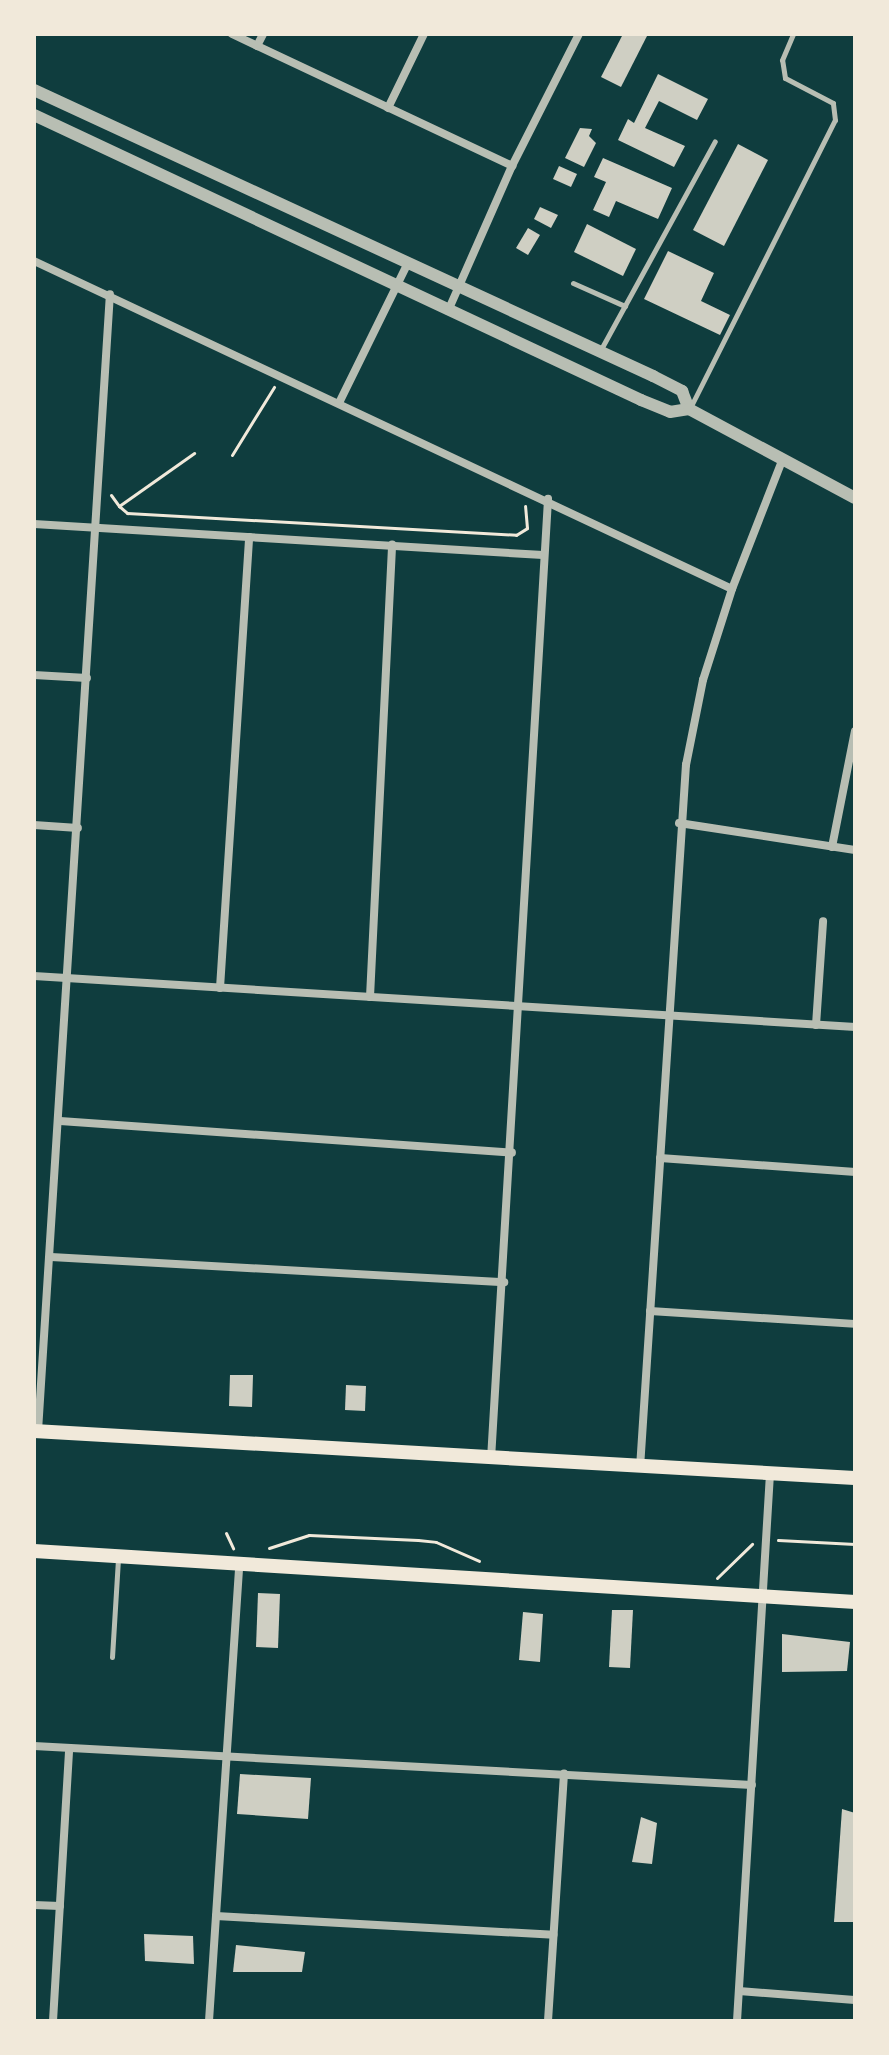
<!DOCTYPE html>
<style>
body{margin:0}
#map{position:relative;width:889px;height:2055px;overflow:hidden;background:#0f3d3e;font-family:"Alegreya Sans",sans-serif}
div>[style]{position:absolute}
.building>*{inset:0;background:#cfcfc3}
.path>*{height:3px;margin:-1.5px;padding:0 1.5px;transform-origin:1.5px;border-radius:1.5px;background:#f1e9da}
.service>*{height:5px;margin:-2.5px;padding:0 2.5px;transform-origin:2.5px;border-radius:2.5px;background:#b8beb3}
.minor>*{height:8px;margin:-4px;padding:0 4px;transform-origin:4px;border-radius:4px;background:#b8beb3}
.tertiary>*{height:12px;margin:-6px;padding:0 6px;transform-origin:6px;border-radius:6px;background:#b8beb3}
.secondary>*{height:14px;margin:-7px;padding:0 7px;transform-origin:7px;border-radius:7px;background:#f1e9da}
span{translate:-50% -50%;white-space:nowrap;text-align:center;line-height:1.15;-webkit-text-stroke:8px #f1e9da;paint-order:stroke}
.frame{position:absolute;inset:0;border:36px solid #f1e9da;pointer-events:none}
</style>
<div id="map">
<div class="building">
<div style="clip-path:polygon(623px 34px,648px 34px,621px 87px,601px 77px)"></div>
<div style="clip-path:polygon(658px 74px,708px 99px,697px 120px,659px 101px,645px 128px,685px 146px,674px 167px,618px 140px,628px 119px,634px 123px)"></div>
<div style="clip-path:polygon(580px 128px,592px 129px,589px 136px,596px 143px,584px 167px,565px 158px)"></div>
<div style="clip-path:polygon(738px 144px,768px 160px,724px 246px,693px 230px)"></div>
<div style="clip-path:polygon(603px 158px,672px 188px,658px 219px,616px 201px,609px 217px,593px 210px,606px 182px,594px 177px)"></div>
<div style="clip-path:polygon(559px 166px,577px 174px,571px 187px,553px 179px)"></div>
<div style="clip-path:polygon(540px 207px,558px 215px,551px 228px,534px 219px)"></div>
<div style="clip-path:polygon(587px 224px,636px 249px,623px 276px,574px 252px)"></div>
<div style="clip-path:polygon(528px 228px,540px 235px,528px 255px,516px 248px)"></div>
<div style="clip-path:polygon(668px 251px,714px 273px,701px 301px,730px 315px,720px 335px,644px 299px)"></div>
<div style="clip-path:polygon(230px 1375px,253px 1375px,252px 1407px,229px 1406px)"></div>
<div style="clip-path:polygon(346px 1385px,366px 1386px,365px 1411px,345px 1410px)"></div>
<div style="clip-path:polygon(258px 1593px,280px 1594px,278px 1648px,256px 1647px)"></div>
<div style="clip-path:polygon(612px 1610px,633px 1610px,630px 1668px,609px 1667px)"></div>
<div style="clip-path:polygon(523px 1612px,543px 1614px,540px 1662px,519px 1660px)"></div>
<div style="clip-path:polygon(782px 1634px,850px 1642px,847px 1671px,782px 1672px)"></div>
<div style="clip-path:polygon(240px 1774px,311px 1778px,308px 1819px,237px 1814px)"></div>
<div style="clip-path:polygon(842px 1809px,855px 1813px,855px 1922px,834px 1922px)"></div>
<div style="clip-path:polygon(641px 1817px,657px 1823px,652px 1864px,632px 1862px)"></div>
<div style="clip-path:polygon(144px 1934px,193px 1936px,194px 1964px,145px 1961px)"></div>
<div style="clip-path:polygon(236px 1945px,305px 1952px,302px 1972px,233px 1972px)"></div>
</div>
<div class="path">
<div style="left:232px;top:455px;width:80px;rotate:-58.3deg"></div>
<div style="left:111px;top:495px;width:14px;rotate:54deg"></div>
<div style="left:119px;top:506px;width:92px;rotate:-35.2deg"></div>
<div style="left:119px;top:506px;width:11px;rotate:41deg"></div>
<div style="left:127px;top:513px;width:390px;rotate:3.2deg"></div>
<div style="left:516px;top:535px;width:13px;rotate:-32deg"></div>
<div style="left:527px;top:528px;width:22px;rotate:-95deg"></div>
<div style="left:226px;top:1533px;width:17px;rotate:65deg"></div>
<div style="left:778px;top:1540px;width:77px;rotate:3deg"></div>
<div style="left:269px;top:1548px;width:42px;rotate:-18deg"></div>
<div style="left:309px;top:1535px;width:109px;rotate:2.6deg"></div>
<div style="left:418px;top:1540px;width:18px;rotate:6deg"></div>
<div style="left:436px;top:1542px;width:47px;rotate:23.8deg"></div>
<div style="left:717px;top:1578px;width:49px;rotate:-44.2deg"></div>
</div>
<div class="service">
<div style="left:573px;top:283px;width:57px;rotate:23.9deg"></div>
<div style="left:600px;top:351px;width:239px;rotate:-61.3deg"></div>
<div style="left:691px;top:406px;width:320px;rotate:-63.3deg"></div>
<div style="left:835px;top:120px;width:17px;rotate:-97deg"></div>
<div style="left:833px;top:103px;width:54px;rotate:-152.5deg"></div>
<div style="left:785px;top:78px;width:18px;rotate:-99deg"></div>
<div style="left:782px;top:60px;width:28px;rotate:-67deg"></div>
<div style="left:112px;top:1657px;width:99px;rotate:-86.5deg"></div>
</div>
<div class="minor">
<div style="left:232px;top:34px;width:310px;rotate:25.2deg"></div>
<div style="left:257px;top:46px;width:13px;rotate:-63deg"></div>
<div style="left:388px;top:108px;width:82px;rotate:-64.1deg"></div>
<div style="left:34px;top:261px;width:771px;rotate:25.17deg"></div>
<div style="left:448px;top:311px;width:158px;rotate:-66.2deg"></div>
<div style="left:512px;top:166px;width:148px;rotate:-63.1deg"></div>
<div style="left:339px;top:403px;width:156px;rotate:-63.8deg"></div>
<div style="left:34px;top:524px;width:510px;rotate:3.49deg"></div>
<div style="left:34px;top:675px;width:53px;rotate:3.2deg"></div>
<div style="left:679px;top:823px;width:178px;rotate:8.7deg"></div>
<div style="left:34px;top:825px;width:44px;rotate:3.9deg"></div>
<div style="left:832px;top:847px;width:118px;rotate:-78.8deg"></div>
<div style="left:34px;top:976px;width:823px;rotate:3.55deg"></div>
<div style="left:220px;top:988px;width:452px;rotate:-86.3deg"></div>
<div style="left:370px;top:997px;width:453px;rotate:-87.2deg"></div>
<div style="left:816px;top:1025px;width:104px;rotate:-86.1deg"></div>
<div style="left:60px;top:1121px;width:453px;rotate:4deg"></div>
<div style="left:660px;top:1158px;width:196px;rotate:4.1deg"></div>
<div style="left:51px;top:1257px;width:454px;rotate:3.2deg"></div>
<div style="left:650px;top:1311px;width:205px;rotate:3.6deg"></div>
<div style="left:38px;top:1431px;width:1139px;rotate:-86.38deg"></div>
<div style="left:491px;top:1459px;width:962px;rotate:-86.6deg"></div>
<div style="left:640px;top:1468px;width:705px;rotate:-86.26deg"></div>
<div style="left:686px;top:765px;width:87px;rotate:-78.7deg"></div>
<div style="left:703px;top:680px;width:96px;rotate:-72.3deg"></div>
<div style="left:732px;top:589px;width:137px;rotate:-68.7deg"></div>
<div style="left:34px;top:1746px;width:719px;rotate:3.11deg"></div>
<div style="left:34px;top:1905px;width:26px;rotate:2deg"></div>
<div style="left:216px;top:1916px;width:338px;rotate:3.2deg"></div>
<div style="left:739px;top:1991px;width:116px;rotate:4.4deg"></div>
<div style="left:53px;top:2021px;width:273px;rotate:-86.6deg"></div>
<div style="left:209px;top:2021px;width:457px;rotate:-86.2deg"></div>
<div style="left:548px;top:2021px;width:248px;rotate:-86.3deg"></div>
<div style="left:737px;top:2021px;width:548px;rotate:-86.55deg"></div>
</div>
<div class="tertiary">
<div style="left:34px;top:90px;width:682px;rotate:24.8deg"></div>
<div style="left:653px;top:376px;width:33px;rotate:27deg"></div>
<div style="left:682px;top:391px;width:19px;rotate:69deg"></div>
<div style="left:34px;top:115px;width:671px;rotate:25.15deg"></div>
<div style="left:641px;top:400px;width:31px;rotate:22deg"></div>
<div style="left:670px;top:412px;width:19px;rotate:-9deg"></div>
<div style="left:689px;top:409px;width:188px;rotate:28.2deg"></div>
</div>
<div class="secondary">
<div style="left:34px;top:1431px;width:822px;rotate:3.28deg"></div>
<div style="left:34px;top:1551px;width:823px;rotate:3.55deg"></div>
</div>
<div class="frame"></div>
</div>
